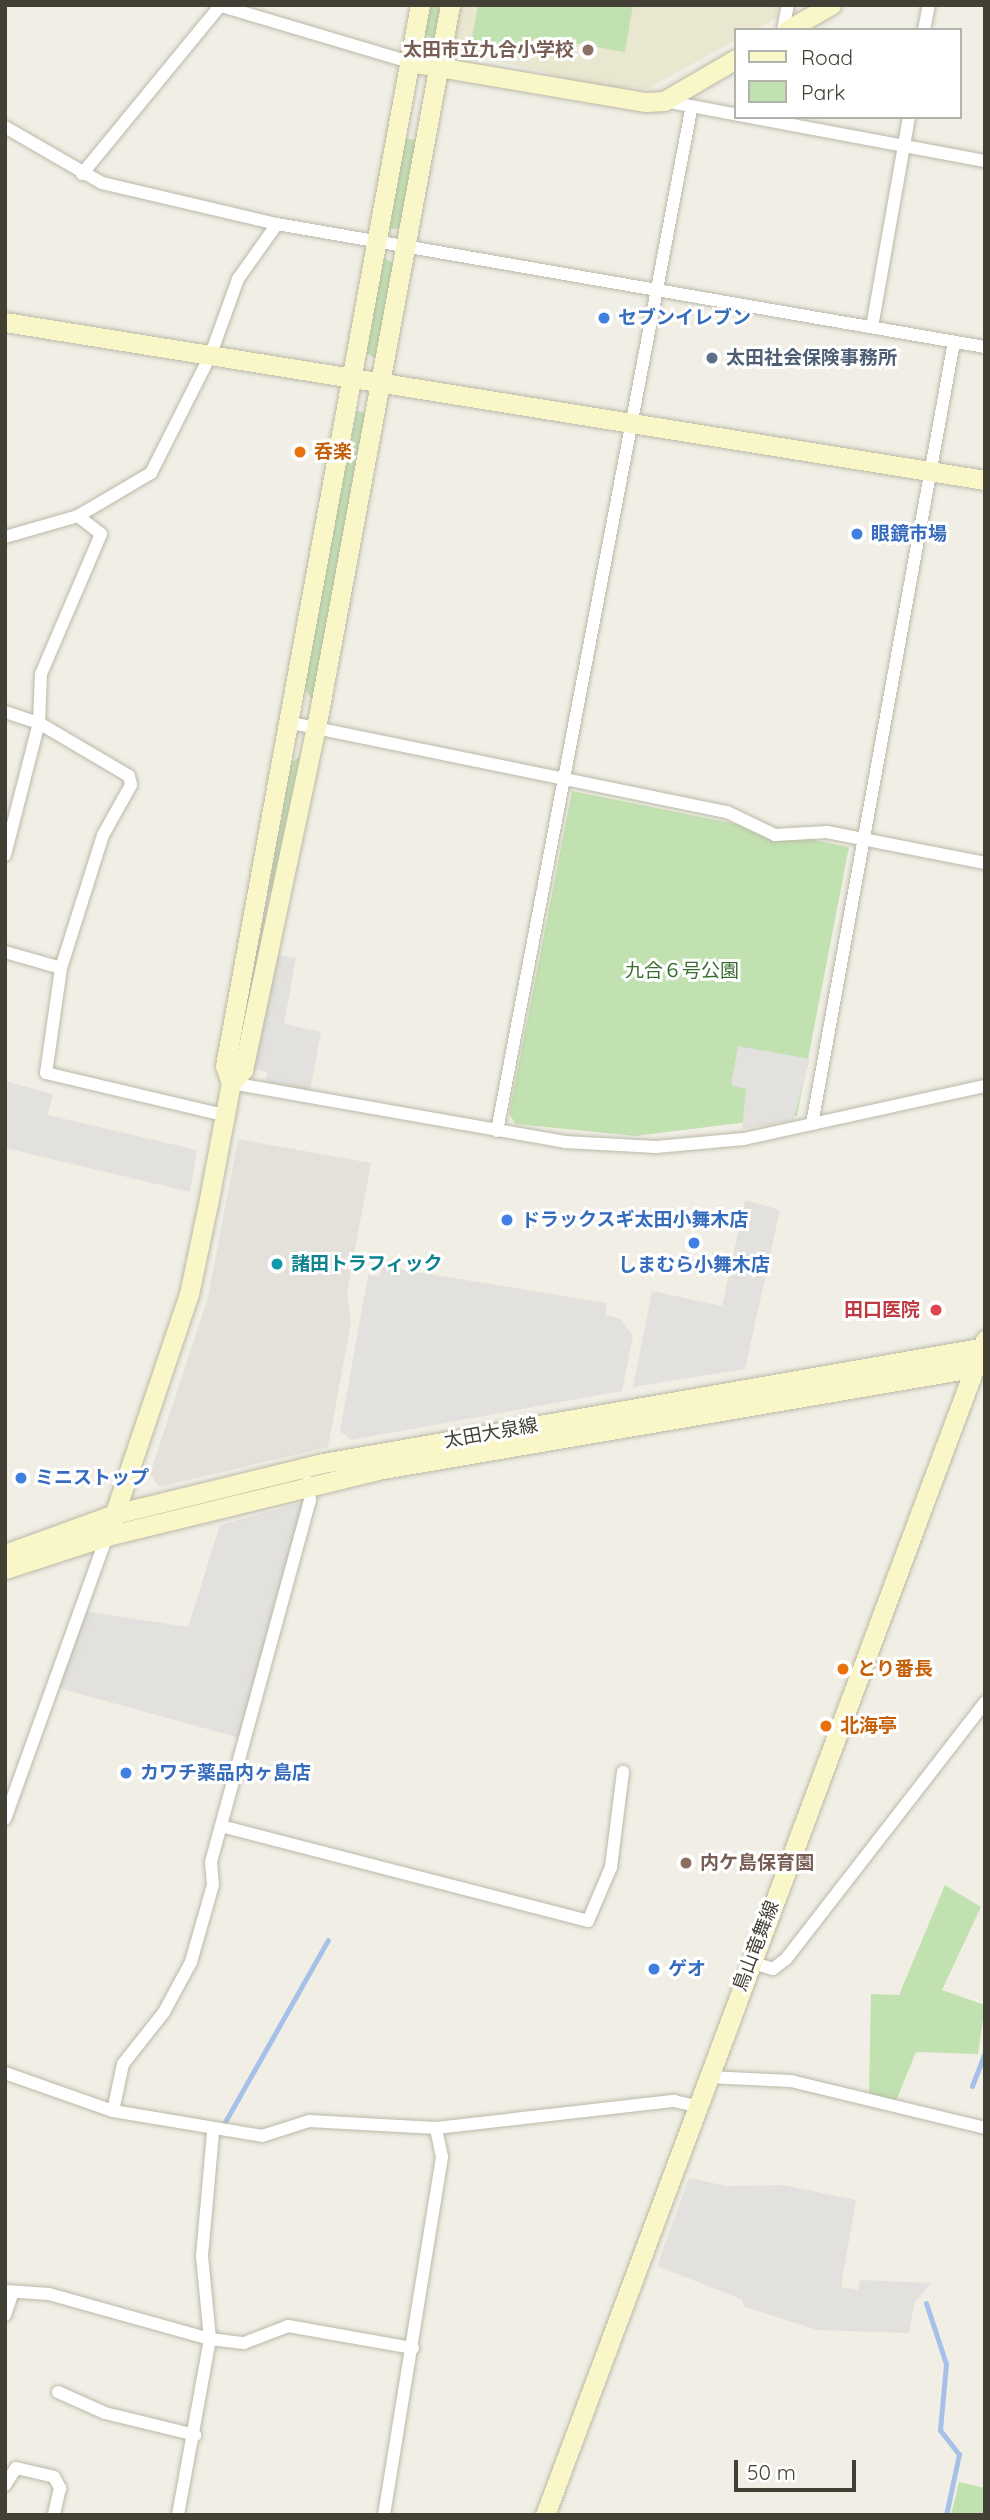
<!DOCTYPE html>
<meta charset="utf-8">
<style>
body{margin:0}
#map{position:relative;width:990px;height:2520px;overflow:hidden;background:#f1efe5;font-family:Quicksand,"Noto Sans JP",sans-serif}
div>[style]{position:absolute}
.industrial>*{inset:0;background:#e3e1da}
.education>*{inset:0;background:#e9e7d0}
.green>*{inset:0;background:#c2e1b1}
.parking>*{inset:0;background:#e2e1dd}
.stream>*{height:5px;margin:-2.5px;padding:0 2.5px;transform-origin:2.5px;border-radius:2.5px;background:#a6c0e8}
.roads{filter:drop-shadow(0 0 2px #bbb9a9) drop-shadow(0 0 2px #bbb9a9)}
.street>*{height:12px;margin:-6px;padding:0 6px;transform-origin:6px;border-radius:6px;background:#fff}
.secondary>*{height:19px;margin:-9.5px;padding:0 9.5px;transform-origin:9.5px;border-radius:9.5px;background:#f9f7c7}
.dots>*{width:19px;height:19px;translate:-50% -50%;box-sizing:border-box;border:4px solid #fff;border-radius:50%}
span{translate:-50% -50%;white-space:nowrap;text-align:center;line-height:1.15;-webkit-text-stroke:6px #fff;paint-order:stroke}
.education-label{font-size:19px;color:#785e54;font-weight:700}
.right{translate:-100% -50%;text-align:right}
.left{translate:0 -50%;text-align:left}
.shop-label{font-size:19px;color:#366cbe;font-weight:700}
.service-label{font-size:19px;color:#4e5e75;font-weight:700}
.food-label{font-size:19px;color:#c56008;font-weight:700}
.park-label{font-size:19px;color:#3a6e2e}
.culture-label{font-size:19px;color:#0d838f;font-weight:700}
.health-label{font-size:19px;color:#be3a42;font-weight:700}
.street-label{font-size:19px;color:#424035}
.frame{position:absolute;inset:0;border:7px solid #424035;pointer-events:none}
.legend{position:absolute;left:734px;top:28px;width:228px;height:91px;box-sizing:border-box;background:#fff;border:2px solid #b3b3ae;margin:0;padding:9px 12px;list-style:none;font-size:21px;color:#424035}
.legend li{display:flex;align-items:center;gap:14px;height:35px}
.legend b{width:35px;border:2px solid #b3b3ae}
.scale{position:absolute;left:734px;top:2460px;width:122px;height:32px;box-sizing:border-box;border:4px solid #424035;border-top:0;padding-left:9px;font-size:21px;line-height:24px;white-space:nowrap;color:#424035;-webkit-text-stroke:5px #fff;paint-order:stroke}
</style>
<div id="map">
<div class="industrial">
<div style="clip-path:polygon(238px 1139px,371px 1163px,347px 1293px,351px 1323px,328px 1447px,159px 1487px,150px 1474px,208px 1297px)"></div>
</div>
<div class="education">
<div style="clip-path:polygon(461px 5px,779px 5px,777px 18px,755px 30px,736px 30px,736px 40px,647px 89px,596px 85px,463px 53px,453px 46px)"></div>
</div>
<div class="green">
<div style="clip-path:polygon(424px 5px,445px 5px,435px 40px,419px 32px)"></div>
<div style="clip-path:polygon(478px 5px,633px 5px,625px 52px,539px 37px,535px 54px,471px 43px)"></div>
<div style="clip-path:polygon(399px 137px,420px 141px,399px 229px,390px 229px,384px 223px)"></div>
<div style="clip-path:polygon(381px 256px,396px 265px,381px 353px,374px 358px,361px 349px)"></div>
<div style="clip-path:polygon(357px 411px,365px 413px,313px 701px,300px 682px)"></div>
<div style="clip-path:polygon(303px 755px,273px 892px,266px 892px,285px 766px)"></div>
<div style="clip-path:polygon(572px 791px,849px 847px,797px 1116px,635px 1136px,516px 1124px,509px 1114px)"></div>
<div style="clip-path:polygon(945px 1885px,981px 1907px,942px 1990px,985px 2005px,978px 2054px,916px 2052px,896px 2101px,869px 2094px,871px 1994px,899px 1995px)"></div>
<div style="clip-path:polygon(959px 2482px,985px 2488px,985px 2515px,951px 2515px)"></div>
</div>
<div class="parking">
<div style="clip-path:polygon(276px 955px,296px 958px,284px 1024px,321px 1032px,310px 1091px,266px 1082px,267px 1072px,254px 1069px)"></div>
<div style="clip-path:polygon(738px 1046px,810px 1059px,793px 1121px,742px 1129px,746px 1089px,731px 1085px)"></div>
<div style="clip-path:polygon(5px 1081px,53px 1094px,48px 1115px,197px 1150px,190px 1192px,5px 1148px)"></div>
<div style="clip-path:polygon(745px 1200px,780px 1210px,745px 1369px,633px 1387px,652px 1291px,722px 1306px)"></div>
<div style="clip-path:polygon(380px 1266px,607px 1303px,605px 1315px,621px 1319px,633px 1336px,622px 1391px,351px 1440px,340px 1431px,368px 1275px,380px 1276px)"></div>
<div style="clip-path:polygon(304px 1502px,240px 1738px,51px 1686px,77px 1610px,188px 1627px,220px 1525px)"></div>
<div style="clip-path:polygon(689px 2178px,727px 2186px,783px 2185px,856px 2200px,841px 2287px,858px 2290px,860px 2280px,932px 2283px,915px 2301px,909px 2333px,817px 2330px,743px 2306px,743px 2300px,657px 2266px)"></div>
</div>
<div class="stream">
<div style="left:972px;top:2086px;width:36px;rotate:-69deg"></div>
<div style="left:221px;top:2129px;width:217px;rotate:-60.5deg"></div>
<div style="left:926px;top:2303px;width:64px;rotate:71.8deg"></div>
<div style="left:946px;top:2364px;width:66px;rotate:95.2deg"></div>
<div style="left:940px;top:2430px;width:31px;rotate:52deg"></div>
<div style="left:959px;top:2454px;width:62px;rotate:102deg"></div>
</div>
<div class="roads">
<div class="street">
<div style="left:218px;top:5px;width:199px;rotate:16.6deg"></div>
<div style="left:783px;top:30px;width:25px;rotate:-79deg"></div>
<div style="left:924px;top:30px;width:25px;rotate:-79deg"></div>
<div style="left:664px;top:101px;width:327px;rotate:10.6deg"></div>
<div style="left:5px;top:127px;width:112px;rotate:30deg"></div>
<div style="left:102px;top:183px;width:180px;rotate:13.2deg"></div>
<div style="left:277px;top:224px;width:719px;rotate:9.86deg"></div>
<div style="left:82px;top:174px;width:219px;rotate:-50.6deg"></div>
<div style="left:872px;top:327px;width:213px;rotate:-80deg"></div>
<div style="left:5px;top:537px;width:76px;rotate:-16deg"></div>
<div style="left:78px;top:516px;width:85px;rotate:-30.5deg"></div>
<div style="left:151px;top:473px;width:133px;rotate:-63.2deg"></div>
<div style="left:211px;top:354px;width:80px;rotate:-70.2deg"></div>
<div style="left:238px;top:279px;width:67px;rotate:-54.7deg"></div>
<div style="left:5px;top:712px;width:36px;rotate:18deg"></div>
<div style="left:39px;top:723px;width:104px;rotate:30.5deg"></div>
<div style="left:129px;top:776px;width:9px;rotate:77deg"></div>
<div style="left:131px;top:785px;width:57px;rotate:119.2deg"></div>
<div style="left:103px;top:835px;width:139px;rotate:107.5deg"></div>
<div style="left:61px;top:968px;width:106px;rotate:98.1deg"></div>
<div style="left:46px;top:1073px;width:183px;rotate:13.3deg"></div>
<div style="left:287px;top:722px;width:449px;rotate:11.6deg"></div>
<div style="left:727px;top:812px;width:53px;rotate:25.6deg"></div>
<div style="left:775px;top:835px;width:52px;rotate:-3.3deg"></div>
<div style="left:827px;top:832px;width:161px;rotate:11.1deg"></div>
<div style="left:5px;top:855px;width:136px;rotate:-75.6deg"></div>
<div style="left:39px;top:723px;width:49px;rotate:-87.7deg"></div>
<div style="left:41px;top:674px;width:152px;rotate:-66.8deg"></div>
<div style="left:101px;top:534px;width:29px;rotate:-142deg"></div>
<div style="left:5px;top:952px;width:58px;rotate:15.9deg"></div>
<div style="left:231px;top:1083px;width:339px;rotate:10deg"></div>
<div style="left:565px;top:1142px;width:91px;rotate:3.1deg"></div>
<div style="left:656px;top:1147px;width:88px;rotate:-5.2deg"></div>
<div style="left:744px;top:1139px;width:247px;rotate:-12.4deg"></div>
<div style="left:812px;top:1124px;width:795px;rotate:-79.71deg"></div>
<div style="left:497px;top:1131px;width:1039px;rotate:-79.24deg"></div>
<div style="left:5px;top:1819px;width:301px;rotate:-70.2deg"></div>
<div style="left:221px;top:1826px;width:379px;rotate:14.5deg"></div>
<div style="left:588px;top:1921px;width:59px;rotate:-66.9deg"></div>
<div style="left:611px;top:1867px;width:96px;rotate:-82.8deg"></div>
<div style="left:749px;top:1962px;width:25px;rotate:16deg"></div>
<div style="left:773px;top:1969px;width:16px;rotate:-38deg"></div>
<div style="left:786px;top:1959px;width:325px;rotate:-52.2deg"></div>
<div style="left:5px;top:2073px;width:114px;rotate:19.4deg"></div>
<div style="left:113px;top:2111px;width:151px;rotate:9.5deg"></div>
<div style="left:262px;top:2136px;width:49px;rotate:-17.7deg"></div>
<div style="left:309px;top:2121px;width:127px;rotate:3.2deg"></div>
<div style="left:436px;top:2128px;width:240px;rotate:-6.5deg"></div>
<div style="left:674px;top:2101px;width:23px;rotate:13deg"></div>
<div style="left:708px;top:2077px;width:83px;rotate:2.8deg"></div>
<div style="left:791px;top:2081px;width:200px;rotate:13.6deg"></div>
<div style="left:113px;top:2111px;width:48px;rotate:-78deg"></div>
<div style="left:123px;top:2064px;width:66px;rotate:-51.7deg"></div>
<div style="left:164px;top:2012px;width:57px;rotate:-61.6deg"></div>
<div style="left:191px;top:1962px;width:80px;rotate:-74.1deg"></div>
<div style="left:213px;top:1885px;width:23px;rotate:-95deg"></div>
<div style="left:211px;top:1862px;width:375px;rotate:-74.7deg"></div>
<div style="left:310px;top:1500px;width:18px;rotate:-96deg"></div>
<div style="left:5px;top:2291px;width:44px;rotate:3.9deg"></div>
<div style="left:49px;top:2294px;width:167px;rotate:15.6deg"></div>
<div style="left:210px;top:2339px;width:34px;rotate:7deg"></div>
<div style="left:244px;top:2343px;width:47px;rotate:-21.1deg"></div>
<div style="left:288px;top:2326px;width:127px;rotate:10deg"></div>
<div style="left:5px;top:2315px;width:24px;rotate:-71deg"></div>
<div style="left:58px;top:2392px;width:51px;rotate:24.1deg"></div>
<div style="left:105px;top:2413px;width:93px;rotate:13.7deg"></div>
<div style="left:5px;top:2485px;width:20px;rotate:-57deg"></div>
<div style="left:16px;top:2468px;width:39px;rotate:13deg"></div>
<div style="left:54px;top:2477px;width:13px;rotate:61deg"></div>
<div style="left:60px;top:2488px;width:28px;rotate:103deg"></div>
<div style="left:178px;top:2515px;width:179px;rotate:-79.7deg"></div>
<div style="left:210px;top:2339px;width:83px;rotate:-95.5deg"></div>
<div style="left:202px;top:2256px;width:124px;rotate:-84.9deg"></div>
<div style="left:384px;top:2515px;width:363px;rotate:-80.8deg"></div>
<div style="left:442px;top:2157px;width:30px;rotate:-102deg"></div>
</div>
<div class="secondary">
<div style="left:787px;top:30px;width:51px;rotate:-29.6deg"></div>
<div style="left:409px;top:62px;width:240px;rotate:9.6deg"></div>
<div style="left:646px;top:102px;width:18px;rotate:-3deg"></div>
<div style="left:664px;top:101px;width:83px;rotate:-30.3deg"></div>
<div style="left:5px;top:322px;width:993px;rotate:9.16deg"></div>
<div style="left:231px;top:1083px;width:18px;rotate:-47deg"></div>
<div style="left:243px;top:1070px;width:350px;rotate:-78deg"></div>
<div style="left:316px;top:728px;width:735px;rotate:-79.5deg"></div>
<div style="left:107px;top:1536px;width:256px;rotate:-71.3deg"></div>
<div style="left:189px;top:1294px;width:97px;rotate:-78.1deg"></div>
<div style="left:209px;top:1199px;width:118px;rotate:-79.3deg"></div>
<div style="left:231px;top:1083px;width:18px;rotate:-109deg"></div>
<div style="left:225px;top:1066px;width:1079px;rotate:-79.59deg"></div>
<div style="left:5px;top:1554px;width:117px;rotate:-20deg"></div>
<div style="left:115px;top:1514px;width:214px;rotate:-13.8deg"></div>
<div style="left:323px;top:1463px;width:672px;rotate:-9.94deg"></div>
<div style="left:5px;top:1569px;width:107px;rotate:-17.9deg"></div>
<div style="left:107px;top:1536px;width:278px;rotate:-13.7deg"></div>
<div style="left:377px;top:1470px;width:616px;rotate:-9.72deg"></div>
<div style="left:545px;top:2515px;width:1255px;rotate:-69.47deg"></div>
</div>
</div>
<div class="dots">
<div style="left:588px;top:50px;background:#8d6e63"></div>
<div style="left:604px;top:318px;background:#3f7fe0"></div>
<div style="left:712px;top:358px;background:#5c6f8a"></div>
<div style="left:300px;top:452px;background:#e8710a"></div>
<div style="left:857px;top:534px;background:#3f7fe0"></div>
<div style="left:507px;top:1220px;background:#3f7fe0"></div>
<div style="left:694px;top:1243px;background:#3f7fe0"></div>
<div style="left:277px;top:1264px;background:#0f9aa8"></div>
<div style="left:936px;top:1310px;background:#e0444e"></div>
<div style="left:21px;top:1478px;background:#3f7fe0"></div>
<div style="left:843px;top:1669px;background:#e8710a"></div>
<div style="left:826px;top:1726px;background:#e8710a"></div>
<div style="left:126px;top:1773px;background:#3f7fe0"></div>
<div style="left:686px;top:1863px;background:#8d6e63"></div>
<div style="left:654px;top:1969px;background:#3f7fe0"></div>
</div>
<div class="education-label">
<span class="right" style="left:574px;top:50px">太田市立九合小学校</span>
<span class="left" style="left:700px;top:1863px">内ケ島保育園</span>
</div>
<div class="shop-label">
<span class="left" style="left:618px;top:318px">セブンイレブン</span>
<span class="left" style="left:871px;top:534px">眼鏡市場</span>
<span class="left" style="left:521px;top:1220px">ドラックスギ太田小舞木店</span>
<span style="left:694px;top:1265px">しまむら小舞木店</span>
<span class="left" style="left:35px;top:1478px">ミニストップ</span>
<span class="left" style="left:140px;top:1773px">カワチ薬品内ヶ島店</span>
<span class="left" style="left:668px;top:1969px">ゲオ</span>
</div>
<div class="service-label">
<span class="left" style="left:726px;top:358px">太田社会保険事務所</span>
</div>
<div class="food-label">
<span class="left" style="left:314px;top:452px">呑楽</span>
<span class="left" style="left:857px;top:1669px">とり番長</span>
<span class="left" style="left:840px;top:1726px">北海亭</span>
</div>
<div class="park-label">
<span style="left:682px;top:971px">九合６号公園</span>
</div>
<div class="culture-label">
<span class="left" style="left:291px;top:1264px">諸田トラフィック</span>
</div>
<div class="health-label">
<span class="right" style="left:920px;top:1310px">田口医院</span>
</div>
<div class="street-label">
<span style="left:491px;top:1433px;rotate:-10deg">太田大泉線</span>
<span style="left:756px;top:1946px;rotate:-69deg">鳥山竜舞線</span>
</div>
<div class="frame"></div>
<ul class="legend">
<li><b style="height:9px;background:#f9f7c7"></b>Road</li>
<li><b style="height:19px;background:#c2e1b1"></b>Park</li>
</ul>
<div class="scale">50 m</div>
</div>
